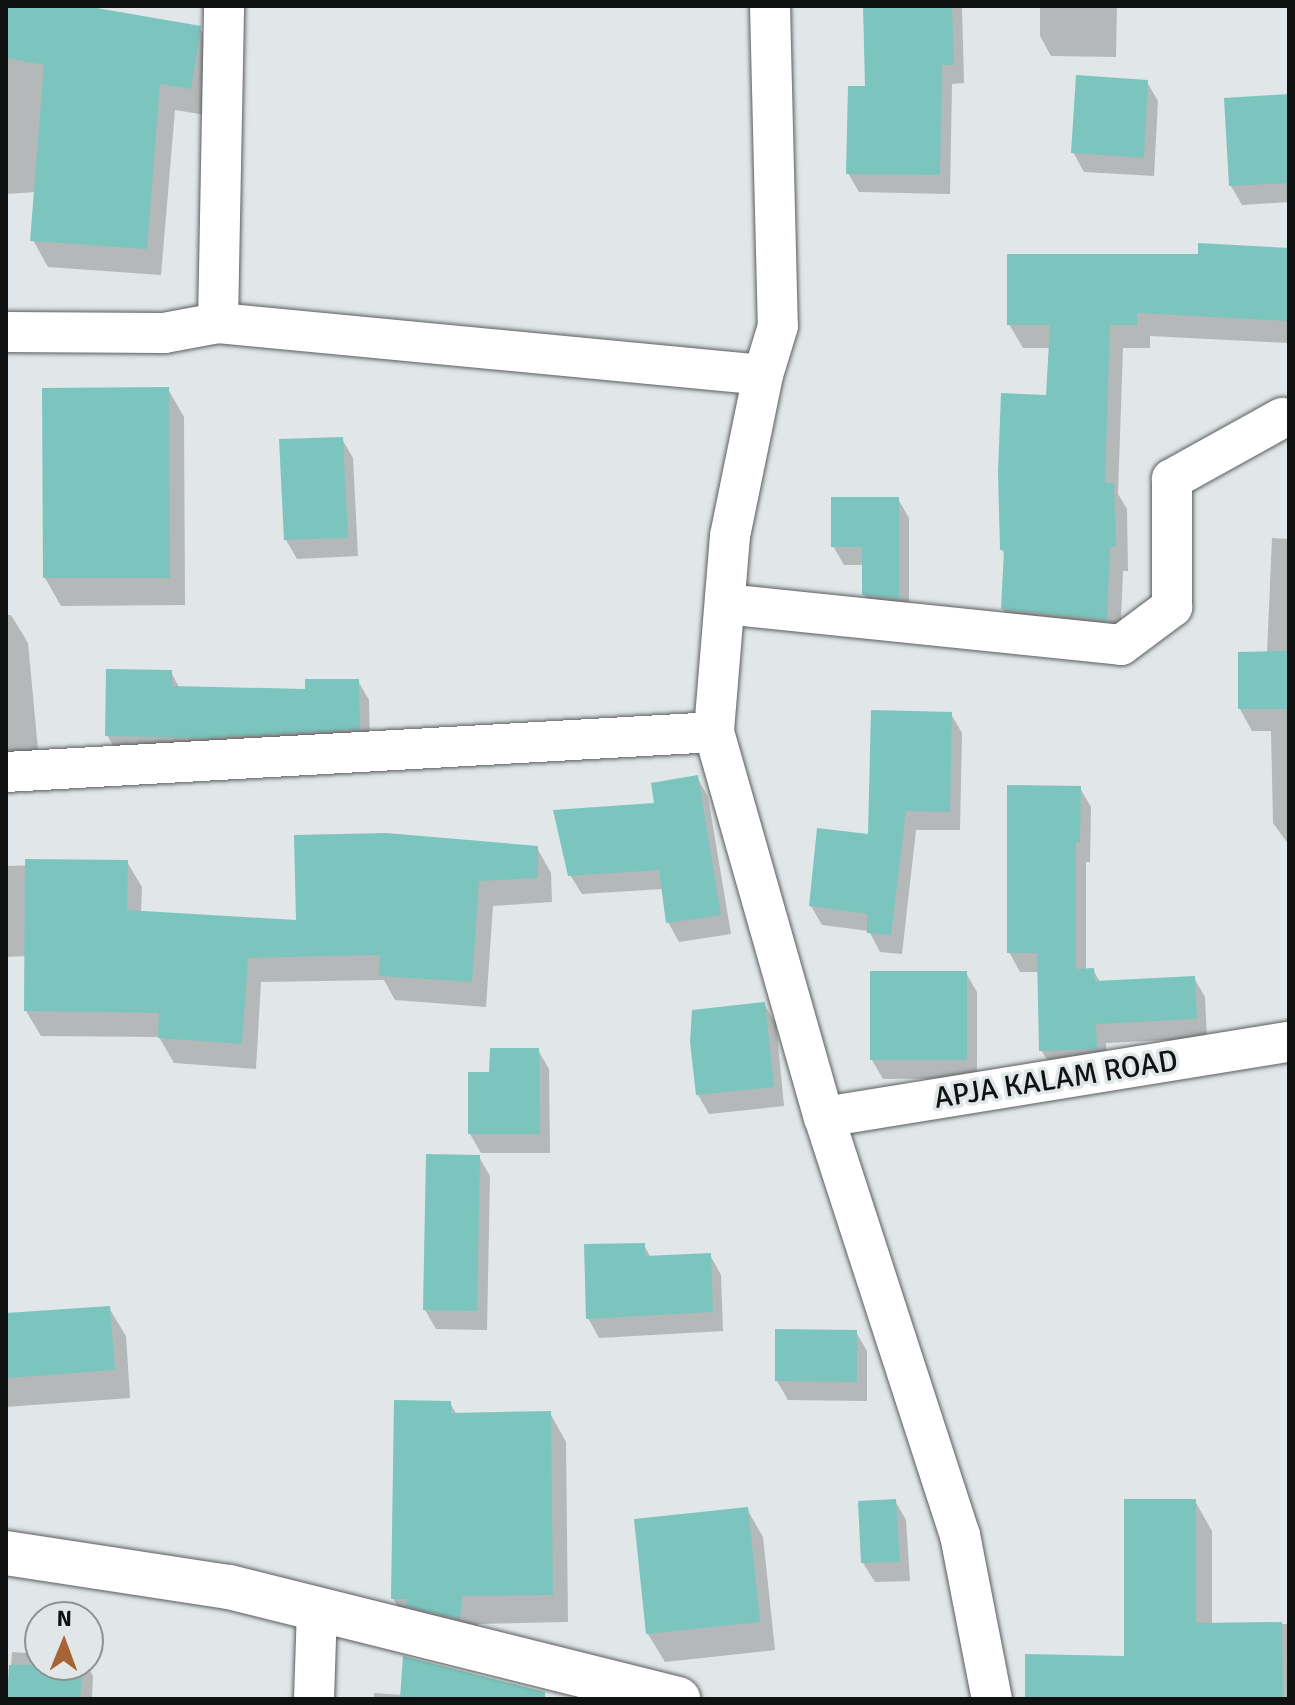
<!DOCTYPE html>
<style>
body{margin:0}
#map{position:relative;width:1295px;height:1705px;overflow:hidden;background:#e1e6e8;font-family:Signika,sans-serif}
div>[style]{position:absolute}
.shadow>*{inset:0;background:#0003}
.building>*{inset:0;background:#7cc5be}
.roads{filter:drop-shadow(0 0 2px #5a5e5f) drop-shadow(0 0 2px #5a5e5f)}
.street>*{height:40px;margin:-20px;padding:0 20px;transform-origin:20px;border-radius:20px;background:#fff}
.secondary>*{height:44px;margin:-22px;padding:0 22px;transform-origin:22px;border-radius:22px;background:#fff}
span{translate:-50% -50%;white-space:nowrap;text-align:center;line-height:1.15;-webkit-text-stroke:7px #e1e6e8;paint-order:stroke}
.street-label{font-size:30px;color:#101212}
.frame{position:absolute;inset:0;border:8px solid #101212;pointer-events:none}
.north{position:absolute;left:24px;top:1601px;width:80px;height:80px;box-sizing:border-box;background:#e1e6e8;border:2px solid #8d9192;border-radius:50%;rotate:1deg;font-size:22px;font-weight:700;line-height:32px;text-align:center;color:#101212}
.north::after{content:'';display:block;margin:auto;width:28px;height:36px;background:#a76333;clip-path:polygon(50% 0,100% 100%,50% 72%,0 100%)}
</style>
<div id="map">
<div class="shadow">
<div style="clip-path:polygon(10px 6px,73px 6px,199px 27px,215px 54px,206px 115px,175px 110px,161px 275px,48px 267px,33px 240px,36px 192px,6px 194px,6px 30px)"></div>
<div style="clip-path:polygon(865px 6px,962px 6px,964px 83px,952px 84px,950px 194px,859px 192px,848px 173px,867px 88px)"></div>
<div style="clip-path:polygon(1040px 6px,1117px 6px,1116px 57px,1051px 56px,1040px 36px)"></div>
<div style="clip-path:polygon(1147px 82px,1158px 101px,1154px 176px,1084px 172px,1073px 152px)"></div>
<div style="clip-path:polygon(1289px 96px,1289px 202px,1242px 205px,1231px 186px)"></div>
<div style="clip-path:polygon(1289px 250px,1289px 343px,1150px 336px,1150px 348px,1123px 348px,1118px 494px,1127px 509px,1128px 571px,1123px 571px,1120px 644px,1017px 633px,1003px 609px,1006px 557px,1002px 550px,1048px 397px,1050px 348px,1023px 348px,1009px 324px,1199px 256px)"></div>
<div style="clip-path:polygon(168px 389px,184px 417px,185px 605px,61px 606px,45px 578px)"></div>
<div style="clip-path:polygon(342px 439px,353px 458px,358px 556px,297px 559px,286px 540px)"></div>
<div style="clip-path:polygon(898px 499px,909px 518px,909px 617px,875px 614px,864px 594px,864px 565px,844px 565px,833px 546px)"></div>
<div style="clip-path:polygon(1272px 538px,1289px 539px,1289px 845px,1273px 823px,1271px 731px,1252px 731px,1240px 709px,1267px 653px)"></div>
<div style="clip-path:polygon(6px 615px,11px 615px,28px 643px,40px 771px,6px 774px)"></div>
<div style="clip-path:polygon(171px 672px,180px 689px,307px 691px,358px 681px,369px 700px,370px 748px,118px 754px,107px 735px)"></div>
<div style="clip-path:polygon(951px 714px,962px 733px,960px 830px,916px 830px,902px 954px,880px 952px,869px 931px,822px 925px,811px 906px,870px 836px)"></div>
<div style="clip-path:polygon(697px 777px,708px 797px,731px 934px,679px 942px,668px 922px,663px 889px,582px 894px,570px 875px)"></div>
<div style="clip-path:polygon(1080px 788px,1091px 807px,1090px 862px,1086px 862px,1086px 971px,1093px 970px,1100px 982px,1194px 978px,1205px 997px,1207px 1038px,1106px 1043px,1107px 1068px,1053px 1069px,1041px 1050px,1039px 972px,1020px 972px,1009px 952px)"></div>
<div style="clip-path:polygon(537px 848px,551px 873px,552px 902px,493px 906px,486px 1007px,395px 1000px,384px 980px,261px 982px,256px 1069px,174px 1063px,159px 1037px,41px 1036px,26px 1011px,27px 956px,6px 957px,6px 866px,127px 862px,142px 887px,141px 913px,298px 922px)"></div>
<div style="clip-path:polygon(966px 973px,977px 992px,977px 1078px,883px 1079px,872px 1060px)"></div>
<div style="clip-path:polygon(764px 1004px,776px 1024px,784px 1106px,709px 1114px,698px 1095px)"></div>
<div style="clip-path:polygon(538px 1050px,549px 1069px,550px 1153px,481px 1153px,470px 1134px,491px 1074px)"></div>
<div style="clip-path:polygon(479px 1157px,490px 1176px,487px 1330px,436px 1329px,425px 1310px)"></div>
<div style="clip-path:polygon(644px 1245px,651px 1258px,710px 1255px,721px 1275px,723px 1331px,599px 1338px,588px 1318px)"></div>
<div style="clip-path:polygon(109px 1308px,126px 1336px,130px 1398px,6px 1407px,6px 1315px)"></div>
<div style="clip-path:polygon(856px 1332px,867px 1351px,867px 1401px,788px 1400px,777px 1381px)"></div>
<div style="clip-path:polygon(450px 1403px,457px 1415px,550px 1413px,566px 1442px,568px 1622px,478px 1624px,476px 1646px,409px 1627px,393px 1598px)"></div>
<div style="clip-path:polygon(895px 1501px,906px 1520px,910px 1581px,875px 1582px,863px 1563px)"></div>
<div style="clip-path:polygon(1195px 1501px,1212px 1531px,1212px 1625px,1289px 1624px,1289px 1699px,1027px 1699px,1126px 1658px)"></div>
<div style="clip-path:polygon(747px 1509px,763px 1537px,775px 1650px,665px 1662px,648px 1634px)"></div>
<div style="clip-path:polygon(12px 1652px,40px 1654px,40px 1665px,87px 1665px,93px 1676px,92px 1699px,9px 1699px)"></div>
<div style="clip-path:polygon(374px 1693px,402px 1695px,513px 1699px,374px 1699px)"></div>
</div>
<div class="building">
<div style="clip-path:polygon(6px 6px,85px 6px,201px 26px,191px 89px,160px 84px,147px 249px,30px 241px,44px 65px,6px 58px)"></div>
<div style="clip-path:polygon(863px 6px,952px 6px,954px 65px,942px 65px,940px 175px,846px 174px,848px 86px,865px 86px)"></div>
<div style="clip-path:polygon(1076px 75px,1148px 80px,1144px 158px,1071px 153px)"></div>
<div style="clip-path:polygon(1289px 94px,1289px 183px,1229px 186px,1224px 98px)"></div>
<div style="clip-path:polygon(1198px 243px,1289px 248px,1289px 321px,1137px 313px,1137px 325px,1110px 325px,1105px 483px,1114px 483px,1116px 547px,1110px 547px,1107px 620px,1001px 609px,1004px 550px,1000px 550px,998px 472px,1001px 393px,1046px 395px,1050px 325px,1007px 325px,1007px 254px,1198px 254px)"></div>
<div style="clip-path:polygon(169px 387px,170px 578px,43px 578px,42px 388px)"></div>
<div style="clip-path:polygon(343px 437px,348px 538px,284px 540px,279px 439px)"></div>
<div style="clip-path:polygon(831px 497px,899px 497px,899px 599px,862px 595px,862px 547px,831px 547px)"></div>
<div style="clip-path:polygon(1289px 651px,1289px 709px,1238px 709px,1238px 652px)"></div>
<div style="clip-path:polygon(106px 669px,172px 670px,172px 686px,305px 689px,305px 679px,359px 679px,360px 729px,207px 738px,105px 736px)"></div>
<div style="clip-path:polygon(871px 710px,952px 712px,950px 812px,906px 811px,891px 935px,867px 933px,867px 914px,809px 906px,817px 828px,868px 834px)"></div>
<div style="clip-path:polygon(698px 775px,721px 915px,666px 923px,659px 870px,568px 876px,553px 810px,654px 803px,651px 783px)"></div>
<div style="clip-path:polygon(1007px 785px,1081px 786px,1080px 843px,1076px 843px,1076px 969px,1094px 968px,1095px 981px,1195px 976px,1197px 1019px,1096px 1024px,1097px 1049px,1039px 1051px,1037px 953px,1007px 953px)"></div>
<div style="clip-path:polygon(386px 833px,538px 846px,538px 878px,479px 881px,472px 982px,379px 976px,380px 955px,248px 958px,242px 1044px,158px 1038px,159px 1013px,24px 1011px,25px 859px,128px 860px,127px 910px,296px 920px,294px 835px)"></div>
<div style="clip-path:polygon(870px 971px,967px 971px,967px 1060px,870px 1060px)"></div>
<div style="clip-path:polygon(765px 1002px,774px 1087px,696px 1095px,690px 1042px,692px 1010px)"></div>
<div style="clip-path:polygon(490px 1048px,539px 1048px,540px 1134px,468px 1134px,468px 1072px,489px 1072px)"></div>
<div style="clip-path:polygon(426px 1154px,480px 1155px,477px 1311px,423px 1310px)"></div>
<div style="clip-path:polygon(645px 1243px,645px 1256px,711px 1253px,713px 1312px,586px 1319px,584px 1244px)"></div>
<div style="clip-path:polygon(110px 1306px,115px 1370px,6px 1378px,6px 1313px)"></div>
<div style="clip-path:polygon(775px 1329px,857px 1330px,857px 1382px,775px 1381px)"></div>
<div style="clip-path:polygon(394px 1400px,451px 1401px,451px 1413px,551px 1411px,553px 1595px,462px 1596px,460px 1619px,406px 1606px,407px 1599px,391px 1599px)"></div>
<div style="clip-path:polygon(896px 1499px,900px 1562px,861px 1563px,858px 1501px)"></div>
<div style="clip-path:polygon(1124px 1499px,1196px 1499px,1196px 1623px,1282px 1622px,1283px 1699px,1025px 1699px,1025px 1654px,1124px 1656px)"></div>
<div style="clip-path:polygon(748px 1507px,760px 1622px,646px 1634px,634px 1519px)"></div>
<div style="clip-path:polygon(403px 1656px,545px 1692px,545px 1699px,400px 1699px)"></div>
<div style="clip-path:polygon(9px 1665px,83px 1665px,80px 1699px,7px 1699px)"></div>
</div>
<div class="roads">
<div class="street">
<div style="left:770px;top:6px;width:320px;rotate:88.6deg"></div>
<div style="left:778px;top:326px;width:51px;rotate:107deg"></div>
<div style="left:763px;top:375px;width:164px;rotate:101.6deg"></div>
<div style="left:730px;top:536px;width:197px;rotate:94.7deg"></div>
<div style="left:714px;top:732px;width:400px;rotate:74.1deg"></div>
<div style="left:824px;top:1117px;width:440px;rotate:72deg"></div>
<div style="left:960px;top:1535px;width:167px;rotate:79deg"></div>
<div style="left:218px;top:323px;width:317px;rotate:-88.9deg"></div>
<div style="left:6px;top:332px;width:158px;rotate:0.4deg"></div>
<div style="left:164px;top:333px;width:55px;rotate:-10.5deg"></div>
<div style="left:218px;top:323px;width:547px;rotate:5.45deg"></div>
<div style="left:725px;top:604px;width:398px;rotate:5.9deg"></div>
<div style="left:1121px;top:645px;width:64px;rotate:-36.7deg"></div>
<div style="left:1172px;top:607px;width:128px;rotate:-90deg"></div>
<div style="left:1172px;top:479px;width:126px;rotate:-29deg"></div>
<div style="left:6px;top:772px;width:709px;rotate:-3.23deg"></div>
<div style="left:824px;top:1117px;width:471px;rotate:-9.2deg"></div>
<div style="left:314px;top:1699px;width:90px;rotate:-88.1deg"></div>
</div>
<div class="secondary">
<div style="left:6px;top:1553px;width:226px;rotate:8.7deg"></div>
<div style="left:229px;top:1587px;width:463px;rotate:14deg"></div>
</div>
</div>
<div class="street-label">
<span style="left:1056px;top:1080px;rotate:-9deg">APJA KALAM ROAD</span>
</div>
<div class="frame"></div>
<div class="north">N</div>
</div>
